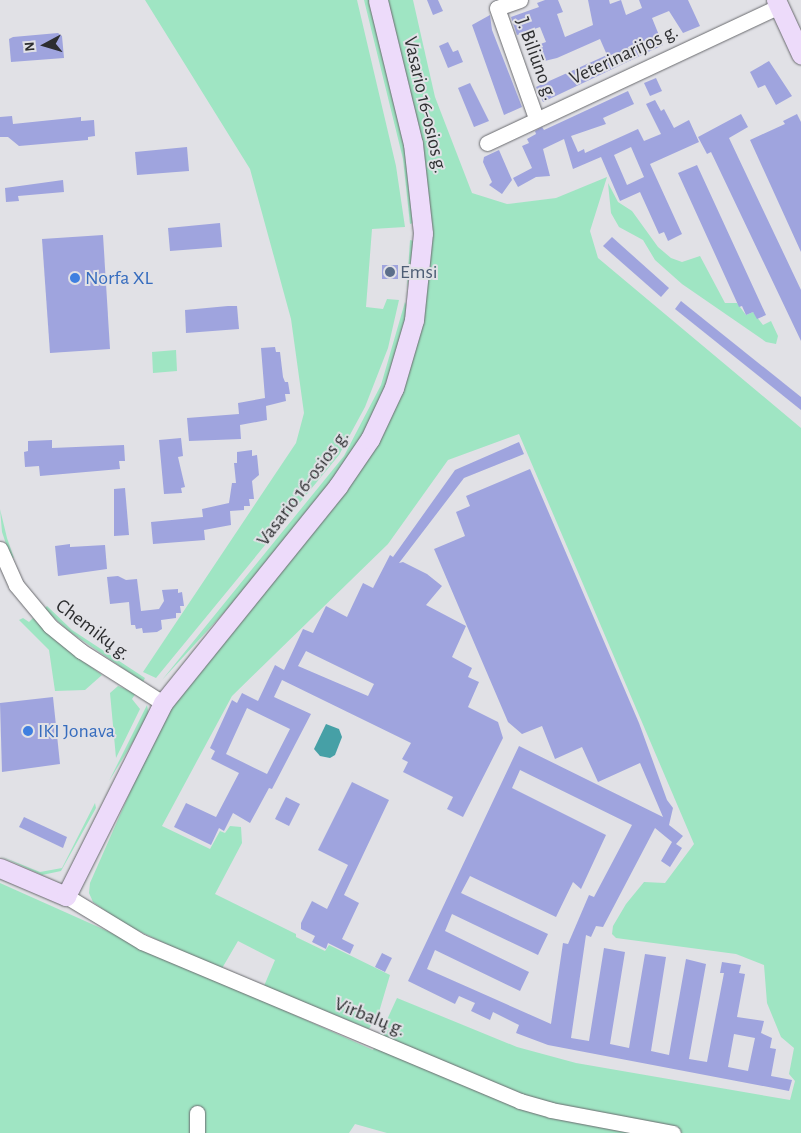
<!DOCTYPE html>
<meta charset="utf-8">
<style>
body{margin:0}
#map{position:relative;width:801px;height:1133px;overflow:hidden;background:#e1e1e6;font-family:"Alegreya Sans",sans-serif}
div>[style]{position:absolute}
.green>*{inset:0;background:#9fe5c3}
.water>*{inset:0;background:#46a0a6}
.building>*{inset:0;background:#9fa4de}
.roads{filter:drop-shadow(0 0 1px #696a6e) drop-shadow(0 0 1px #696a6e)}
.minor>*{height:15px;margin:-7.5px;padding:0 7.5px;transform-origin:7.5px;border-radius:7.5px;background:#fff}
.major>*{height:19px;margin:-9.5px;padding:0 9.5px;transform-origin:9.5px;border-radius:9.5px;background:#eddbfa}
.dots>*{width:14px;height:14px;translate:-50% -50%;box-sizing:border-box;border:2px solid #e1e1e6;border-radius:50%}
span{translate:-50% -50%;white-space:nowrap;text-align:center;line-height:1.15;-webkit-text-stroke:4px #e1e1e6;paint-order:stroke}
.street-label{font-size:20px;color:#2d2e30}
.service-label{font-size:20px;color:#4e5e75}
.left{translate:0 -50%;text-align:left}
.shop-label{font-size:20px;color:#366cbe}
.north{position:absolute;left:20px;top:20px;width:50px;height:50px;-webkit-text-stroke:4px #e1e1e6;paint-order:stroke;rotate:264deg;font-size:14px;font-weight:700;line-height:20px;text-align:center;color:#2d2e30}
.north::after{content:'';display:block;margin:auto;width:18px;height:22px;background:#2d2e30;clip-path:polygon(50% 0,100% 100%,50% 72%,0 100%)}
</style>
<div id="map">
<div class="green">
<div style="clip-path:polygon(145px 0,357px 0,396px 166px,405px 227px,372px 229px,366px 307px,383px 309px,387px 299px,399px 300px,388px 348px,365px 407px,339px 455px,156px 678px,143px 672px,296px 443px,304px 413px,291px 319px,250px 169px)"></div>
<div style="clip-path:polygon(364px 0,370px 0,404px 138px,413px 223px,410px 224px,403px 159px)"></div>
<div style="clip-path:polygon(385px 0,413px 0,435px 97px,472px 193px,507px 204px,556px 198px,607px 177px,590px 231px,598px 258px,801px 428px,801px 1133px,387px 1133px,355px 1124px,349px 1133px,0 1133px,0 883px,373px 1050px,397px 998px,517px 1047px,576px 1063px,790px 1100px,795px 1081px,789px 1074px,794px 1048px,781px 1037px,767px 1003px,764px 965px,736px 954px,616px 938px,612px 934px,613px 926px,626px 904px,644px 882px,665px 883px,694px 844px,519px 434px,448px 460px,388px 544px,232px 696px,162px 826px,210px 849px,220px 831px,225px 833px,230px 826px,241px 827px,242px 843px,215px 894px,296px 934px,296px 937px,325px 951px,329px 945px,390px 975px,379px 1012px,369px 1029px,264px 986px,275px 960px,238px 941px,221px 970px,124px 924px,93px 902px,89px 893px,90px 883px,157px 731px,180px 693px,339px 497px,421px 322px,429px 255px)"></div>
<div style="clip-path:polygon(608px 183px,618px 202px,632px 211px,658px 247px,671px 258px,682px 262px,700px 256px,725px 303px,737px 303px,746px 315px,753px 312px,763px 325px,771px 321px,778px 336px,776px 344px,766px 342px,682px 284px,655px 260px,643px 240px,619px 227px,611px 213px)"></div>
<div style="clip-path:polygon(410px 240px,414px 241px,407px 289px)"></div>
<div style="clip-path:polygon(405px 302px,409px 311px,378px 408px,351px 456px,231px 605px,162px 680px,344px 456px,381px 385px)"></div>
<div style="clip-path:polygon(176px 350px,177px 371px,153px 373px,152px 352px)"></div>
<div style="clip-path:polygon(0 509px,7px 538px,14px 558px,10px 556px,2px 532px)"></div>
<div style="clip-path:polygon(47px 606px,72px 630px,145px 678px,143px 682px,70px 632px,44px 609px)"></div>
<div style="clip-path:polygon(23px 618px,29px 622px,33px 618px,55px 640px,102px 675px,85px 690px,55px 691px,49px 650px,19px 620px)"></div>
<div style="clip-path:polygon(118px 686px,136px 693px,132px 699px,140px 709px,116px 758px,110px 693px)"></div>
<div style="clip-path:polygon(147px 705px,149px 716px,109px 781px)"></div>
<div style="clip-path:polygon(95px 803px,96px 808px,61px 871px,42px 875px,0 856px,40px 872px,62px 868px)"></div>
</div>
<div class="water">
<div style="clip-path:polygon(326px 724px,339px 729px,342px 737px,335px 755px,330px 758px,320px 756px,314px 749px)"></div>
</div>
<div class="building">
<div style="clip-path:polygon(427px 0,438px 0,443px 11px,433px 15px)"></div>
<div style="clip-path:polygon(545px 0,558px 0,563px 12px,557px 14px,565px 37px,593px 25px,588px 0,609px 0,610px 4px,621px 0,626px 15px,642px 8px,639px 0,688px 0,700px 26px,683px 33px,669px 11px,652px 18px,663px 45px,543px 102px,536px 87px,607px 55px,600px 39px,557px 58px,532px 64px,526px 49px,546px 42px,540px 27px,517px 35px,511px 17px,539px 7px,537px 3px)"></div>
<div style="clip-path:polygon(490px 15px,492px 30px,522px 107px,504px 115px,472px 25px)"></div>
<div style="clip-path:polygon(58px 33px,62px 36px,64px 58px,11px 62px,9px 39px,13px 37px)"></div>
<div style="clip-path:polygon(448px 42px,453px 52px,458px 50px,463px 62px,448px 68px,439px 46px)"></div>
<div style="clip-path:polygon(769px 61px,792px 96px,776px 105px,765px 85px,758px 88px,750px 72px)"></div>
<div style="clip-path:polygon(656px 78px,662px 91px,650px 96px,644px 83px)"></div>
<div style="clip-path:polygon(470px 83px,489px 121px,474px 127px,458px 88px)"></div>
<div style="clip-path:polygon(evenodd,628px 91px,634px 104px,603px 118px,606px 124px,571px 136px,578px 152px,584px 149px,585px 153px,638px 129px,644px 141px,661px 134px,646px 104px,655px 100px,661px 111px,664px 109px,674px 128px,689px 120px,699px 142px,650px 164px,682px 234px,668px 241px,664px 232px,659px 234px,640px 192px,620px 201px,601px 157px,573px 169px,564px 139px,543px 149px,550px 176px,536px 177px,518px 187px,513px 178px,532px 168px,522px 146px,529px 143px,527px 139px,536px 134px,535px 131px,542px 127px,544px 130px,628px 91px,631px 147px,644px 177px,627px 185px,614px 155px,631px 147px)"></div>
<div style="clip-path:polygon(741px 114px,748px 127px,729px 138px,801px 290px,801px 341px,711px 152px,707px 154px,698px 137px)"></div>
<div style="clip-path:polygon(797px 114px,801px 122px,801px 252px,750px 140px,785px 124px,783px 121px)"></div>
<div style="clip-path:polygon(12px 116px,13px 124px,81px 117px,81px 121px,94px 120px,95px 136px,88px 137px,88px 140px,19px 146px,8px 137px,0 137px,0 117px)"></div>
<div style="clip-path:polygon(187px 147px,189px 171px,137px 175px,135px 152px)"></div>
<div style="clip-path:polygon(499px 150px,512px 180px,502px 194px,489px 185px,492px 182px,483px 162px,484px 157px)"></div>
<div style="clip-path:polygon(697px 165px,766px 315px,757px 319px,753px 312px,746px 315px,742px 306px,739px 307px,678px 173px)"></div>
<div style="clip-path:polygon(63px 180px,64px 192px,18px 196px,19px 201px,6px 202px,5px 188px)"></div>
<div style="clip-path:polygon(220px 223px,222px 247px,170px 251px,168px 228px)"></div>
<div style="clip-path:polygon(103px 235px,110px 349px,50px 353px,42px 239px)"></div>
<div style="clip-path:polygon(612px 237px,669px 288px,661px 297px,603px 246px)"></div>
<div style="clip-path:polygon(382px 265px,398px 265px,398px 279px,382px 279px)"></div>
<div style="clip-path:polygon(681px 301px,801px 397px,801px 410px,675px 309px)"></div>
<div style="clip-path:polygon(228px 306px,237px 306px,239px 329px,186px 333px,185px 310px)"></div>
<div style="clip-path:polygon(275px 347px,276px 352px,280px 352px,283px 377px,285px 382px,288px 382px,290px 394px,285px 394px,286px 401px,266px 406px,267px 420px,240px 425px,241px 439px,189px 441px,187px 418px,239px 414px,238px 403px,265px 398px,261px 348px)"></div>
<div style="clip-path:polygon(181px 438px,183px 456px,178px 457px,185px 487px,181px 488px,182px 493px,164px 494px,159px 440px)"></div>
<div style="clip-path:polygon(52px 440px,52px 448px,124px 445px,125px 461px,119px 461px,120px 469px,40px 476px,39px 466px,25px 467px,24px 452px,28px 451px,28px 441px)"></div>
<div style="clip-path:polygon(evenodd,519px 442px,524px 454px,464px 478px,399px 563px,403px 562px,427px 574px,442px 586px,426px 605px,466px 626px,452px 657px,472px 668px,468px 677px,479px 682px,468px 707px,498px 722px,503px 738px,463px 817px,447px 809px,453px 797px,403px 772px,408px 762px,402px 759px,411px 743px,282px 680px,274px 697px,311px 714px,272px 789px,269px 788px,250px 823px,233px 813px,224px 831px,219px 828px,211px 845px,174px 827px,186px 803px,216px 817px,239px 773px,211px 759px,215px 751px,210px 748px,232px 700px,237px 703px,242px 693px,258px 701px,275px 665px,284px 670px,303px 629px,313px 633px,326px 606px,347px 617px,363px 583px,373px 588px,390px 555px,393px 557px,455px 470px,519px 442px,306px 651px,374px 684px,368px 696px,298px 666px,306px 651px,519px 442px,247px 708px,290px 729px,267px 774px,226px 754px,247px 708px)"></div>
<div style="clip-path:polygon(252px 450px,252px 456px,257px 455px,259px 475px,252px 481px,254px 499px,249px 499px,250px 506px,244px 506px,244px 510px,230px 511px,231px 525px,204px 530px,205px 540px,153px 544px,151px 522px,203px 517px,202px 509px,229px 503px,232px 483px,236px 483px,234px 463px,237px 463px,237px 452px)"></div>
<div style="clip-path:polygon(evenodd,530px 469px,639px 723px,667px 800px,673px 808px,669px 825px,683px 836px,676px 844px,682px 848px,670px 867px,661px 861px,672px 842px,655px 828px,603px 927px,596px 926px,591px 937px,586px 935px,571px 1038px,589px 1041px,604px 948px,625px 952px,610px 1044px,629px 1048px,645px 954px,666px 957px,651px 1051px,669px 1055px,686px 959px,706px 964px,689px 1059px,707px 1062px,724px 973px,720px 973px,722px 962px,741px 965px,739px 973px,745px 974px,737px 1017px,764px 1021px,761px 1033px,772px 1038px,770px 1048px,776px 1049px,771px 1076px,792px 1080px,789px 1091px,548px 1045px,516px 1033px,519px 1025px,493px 1012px,490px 1020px,471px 1011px,475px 1003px,459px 996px,455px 1004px,408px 981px,519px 746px,663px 817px,640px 763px,598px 782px,582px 747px,555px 759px,542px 726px,522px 734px,508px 722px,434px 549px,465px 536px,456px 512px,470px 506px,466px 496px,530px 469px,520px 770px,632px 825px,594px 897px,589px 895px,568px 944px,563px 943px,551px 1024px,427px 969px,435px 950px,520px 991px,529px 972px,445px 931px,452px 914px,538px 955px,548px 934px,461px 893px,470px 876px,556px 917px,573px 882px,581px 889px,606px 835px,512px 788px,520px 770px,530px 469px,734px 1034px,755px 1038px,748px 1071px,728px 1067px,734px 1034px)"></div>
<div style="clip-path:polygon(125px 488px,129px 535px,114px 536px,114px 489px)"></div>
<div style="clip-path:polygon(70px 544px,70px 547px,105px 545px,107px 569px,58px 576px,55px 546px)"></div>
<div style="clip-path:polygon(118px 576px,126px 580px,137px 579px,141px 611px,159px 609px,164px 601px,162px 590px,178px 589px,178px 593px,182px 592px,184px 606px,180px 606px,181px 613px,176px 613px,176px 618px,161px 620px,162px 629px,157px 632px,143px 633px,142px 628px,136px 629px,135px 625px,131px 625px,129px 602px,110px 604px,107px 577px)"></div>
<div style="clip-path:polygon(53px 697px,60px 764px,2px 772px,0 703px)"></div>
<div style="clip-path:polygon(352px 782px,389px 800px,344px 895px,359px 903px,342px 939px,354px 945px,350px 954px,328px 943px,326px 949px,312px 942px,315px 936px,301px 929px,301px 923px,312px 901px,327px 909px,348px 865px,318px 850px)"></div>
<div style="clip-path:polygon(286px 797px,300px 804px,289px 826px,275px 819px)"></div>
<div style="clip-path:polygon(24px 817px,67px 837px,63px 848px,19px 827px)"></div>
<div style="clip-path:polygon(382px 953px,392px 958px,385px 972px,375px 967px)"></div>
</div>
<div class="roads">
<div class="minor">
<div style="left:520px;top:0;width:24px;rotate:161deg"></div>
<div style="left:497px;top:8px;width:117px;rotate:70.5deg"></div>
<div style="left:487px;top:143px;width:323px;rotate:-25.1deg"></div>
<div style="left:0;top:549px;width:39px;rotate:66deg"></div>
<div style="left:16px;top:585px;width:53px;rotate:50.3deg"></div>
<div style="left:50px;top:626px;width:40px;rotate:39deg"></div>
<div style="left:81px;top:651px;width:97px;rotate:32.4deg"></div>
<div style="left:66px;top:896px;width:89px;rotate:31.2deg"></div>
<div style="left:142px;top:942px;width:410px;rotate:22.8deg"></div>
<div style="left:520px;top:1101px;width:32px;rotate:16deg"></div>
<div style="left:551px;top:1110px;width:124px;rotate:10.7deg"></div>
<div style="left:197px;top:1133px;width:20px;rotate:-90deg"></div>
</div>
<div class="major">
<div style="left:776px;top:0;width:60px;rotate:65.2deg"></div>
<div style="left:0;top:868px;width:72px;rotate:23deg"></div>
<div style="left:66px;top:896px;width:216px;rotate:-63.3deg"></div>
<div style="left:163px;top:703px;width:279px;rotate:-51.1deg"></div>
<div style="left:338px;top:486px;width:57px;rotate:-55.8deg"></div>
<div style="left:370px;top:439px;width:56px;rotate:-64.8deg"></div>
<div style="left:394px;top:388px;width:71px;rotate:-73.6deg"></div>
<div style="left:414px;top:320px;width:87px;rotate:-84.1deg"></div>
<div style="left:423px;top:233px;width:90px;rotate:-96.4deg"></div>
<div style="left:413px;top:144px;width:148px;rotate:-103.7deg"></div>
</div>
</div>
<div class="dots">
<div style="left:390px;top:272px;background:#5c6f8a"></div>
<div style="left:75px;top:278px;background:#3f7fe0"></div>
<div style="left:28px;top:731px;background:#3f7fe0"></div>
</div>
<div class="street-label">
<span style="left:624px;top:55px;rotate:-25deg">Veterinarijos g.</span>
<span style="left:536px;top:59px;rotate:70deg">J. Biliūno g.</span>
<span style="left:425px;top:105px;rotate:77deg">Vasario 16-osios g.</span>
<span style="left:303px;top:488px;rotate:-53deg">Vasario 16-osios g.</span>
<span style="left:93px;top:630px;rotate:37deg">Chemikų g.</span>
<span style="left:370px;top:1017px;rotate:22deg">Virbalų g.</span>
</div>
<div class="service-label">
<span class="left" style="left:400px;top:272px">Emsi</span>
</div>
<div class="shop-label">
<span class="left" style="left:85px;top:278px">Norfa XL</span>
<span class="left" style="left:38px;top:731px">IKI Jonava</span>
</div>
<div class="north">N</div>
</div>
